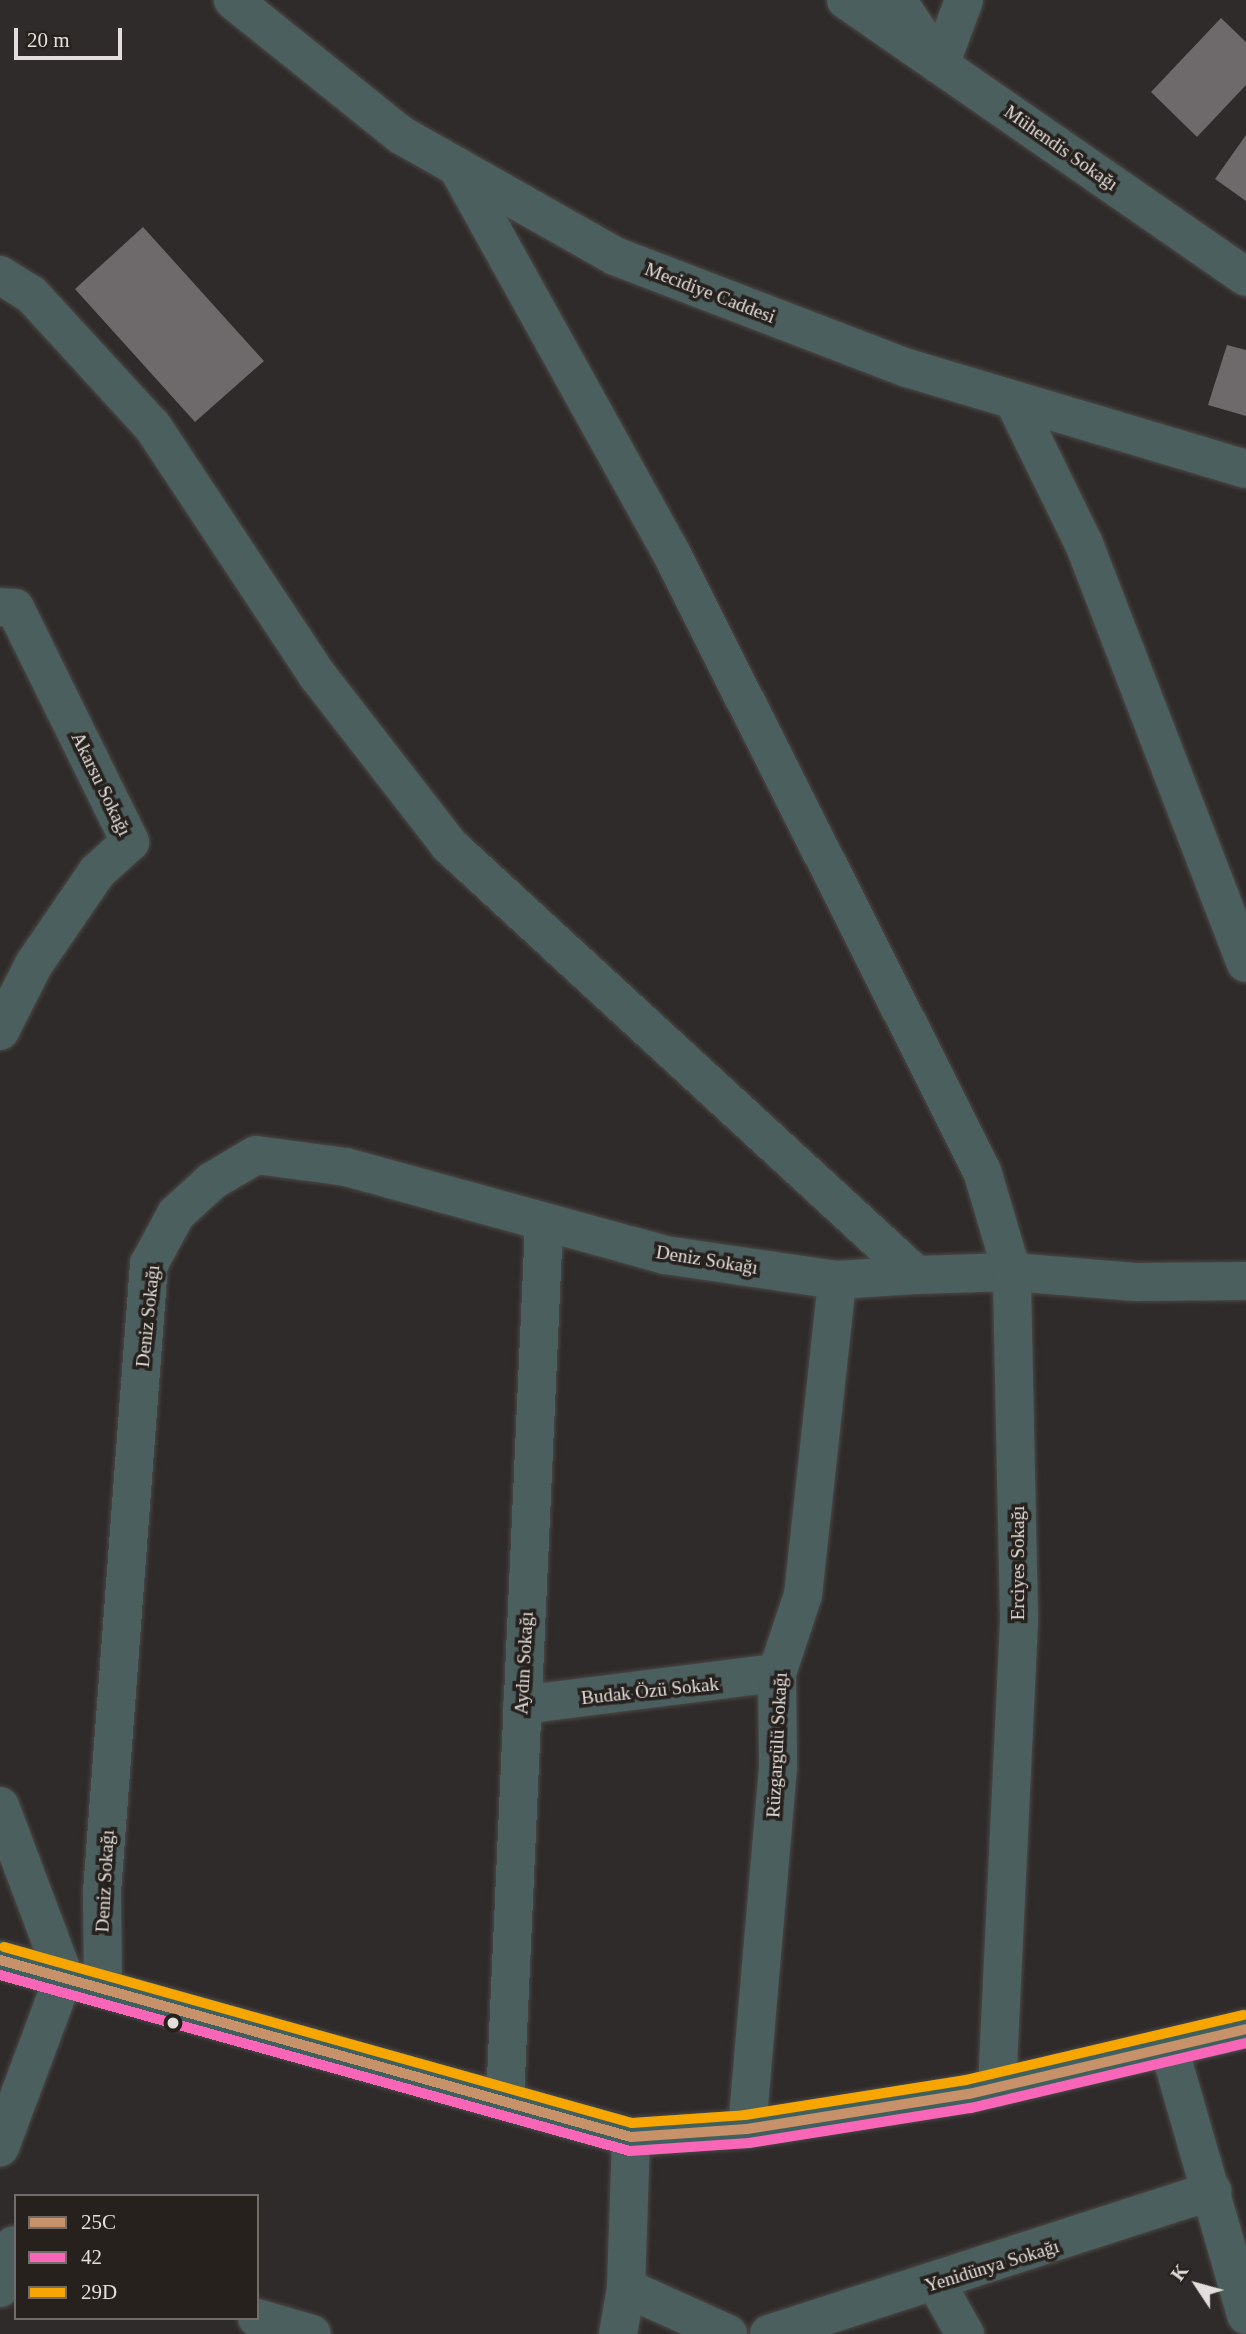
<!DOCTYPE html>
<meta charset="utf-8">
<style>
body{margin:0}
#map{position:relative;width:1246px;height:2334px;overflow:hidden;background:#2f2b2a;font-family:"Times New Roman",serif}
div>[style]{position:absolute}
.building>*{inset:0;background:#6e6a6b}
.roads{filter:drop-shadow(0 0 2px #4b4847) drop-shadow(0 0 2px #4b4847)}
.minor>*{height:38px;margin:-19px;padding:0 19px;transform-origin:19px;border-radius:19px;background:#4b5f5e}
.major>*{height:38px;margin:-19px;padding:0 19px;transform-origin:19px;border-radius:19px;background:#40605f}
.bus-1>*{height:10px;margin:-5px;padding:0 5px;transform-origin:5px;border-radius:5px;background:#c7916a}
.bus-2>*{height:10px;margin:-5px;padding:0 5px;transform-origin:5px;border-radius:5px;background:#fa66b7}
.bus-3>*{height:10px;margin:-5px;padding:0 5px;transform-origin:5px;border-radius:5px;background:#f7a600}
.dots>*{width:19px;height:19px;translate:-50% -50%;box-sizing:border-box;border:4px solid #27211e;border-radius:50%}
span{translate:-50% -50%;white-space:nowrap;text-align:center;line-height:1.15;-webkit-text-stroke:7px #27211e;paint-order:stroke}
.street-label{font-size:19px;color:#e3dedc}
.legend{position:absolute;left:14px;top:2194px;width:245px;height:126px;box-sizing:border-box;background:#27211e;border:2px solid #726d6a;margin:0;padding:9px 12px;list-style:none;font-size:21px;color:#e3dedc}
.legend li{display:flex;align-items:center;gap:14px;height:35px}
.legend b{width:35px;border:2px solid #726d6a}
.north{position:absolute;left:1162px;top:2250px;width:70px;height:70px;-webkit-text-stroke:5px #27211e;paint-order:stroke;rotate:306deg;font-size:19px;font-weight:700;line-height:28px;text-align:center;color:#e3dedc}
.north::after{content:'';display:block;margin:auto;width:24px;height:32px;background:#e3dedc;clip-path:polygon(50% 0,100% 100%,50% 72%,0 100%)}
.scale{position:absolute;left:14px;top:28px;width:108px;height:32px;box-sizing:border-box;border:4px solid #e3dedc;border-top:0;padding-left:9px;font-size:21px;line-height:24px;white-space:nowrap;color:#e3dedc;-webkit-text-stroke:5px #27211e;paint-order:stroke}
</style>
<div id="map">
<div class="building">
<div style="clip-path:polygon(1221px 18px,1246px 42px,1246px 85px,1197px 137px,1151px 92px)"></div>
<div style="clip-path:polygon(1246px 135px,1246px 201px,1215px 179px)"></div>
<div style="clip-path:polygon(143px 227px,264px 361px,195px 422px,75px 289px)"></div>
<div style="clip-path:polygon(1227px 345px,1246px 350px,1246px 416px,1208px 405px)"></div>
</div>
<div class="roads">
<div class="minor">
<div style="left:233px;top:0;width:216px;rotate:38.8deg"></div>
<div style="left:401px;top:135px;width:246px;rotate:29.5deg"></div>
<div style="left:615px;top:256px;width:313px;rotate:21deg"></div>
<div style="left:907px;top:368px;width:354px;rotate:16.6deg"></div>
<div style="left:846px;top:0;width:114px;rotate:34.7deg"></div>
<div style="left:940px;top:65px;width:69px;rotate:-69.7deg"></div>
<div style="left:897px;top:0;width:78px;rotate:56.5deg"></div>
<div style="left:940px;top:65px;width:372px;rotate:34.7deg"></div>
<div style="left:0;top:275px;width:36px;rotate:32deg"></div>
<div style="left:31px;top:294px;width:180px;rotate:47.5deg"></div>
<div style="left:153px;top:427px;width:299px;rotate:56.5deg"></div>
<div style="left:318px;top:676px;width:215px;rotate:52.2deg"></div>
<div style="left:450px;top:846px;width:633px;rotate:42.63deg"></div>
<div style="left:916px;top:1275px;width:96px;rotate:-1.8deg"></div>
<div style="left:1012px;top:1272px;width:105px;rotate:-106.5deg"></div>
<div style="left:982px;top:1171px;width:696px;rotate:-116.71deg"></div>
<div style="left:669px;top:549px;width:437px;rotate:-119deg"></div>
<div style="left:1014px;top:401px;width:159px;rotate:63.9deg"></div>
<div style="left:1084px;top:544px;width:449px;rotate:68.9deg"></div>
<div style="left:0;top:607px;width:15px;rotate:4deg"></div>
<div style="left:15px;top:608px;width:261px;rotate:63.8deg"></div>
<div style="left:130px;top:842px;width:45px;rotate:137.7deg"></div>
<div style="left:97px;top:872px;width:112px;rotate:124.4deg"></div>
<div style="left:34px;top:964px;width:75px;rotate:116.9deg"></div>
<div style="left:522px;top:1705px;width:257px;rotate:-7.2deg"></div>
<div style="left:0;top:1806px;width:182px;rotate:69.4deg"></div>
<div style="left:64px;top:1976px;width:183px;rotate:110.5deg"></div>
<div style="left:103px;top:1986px;width:94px;rotate:-90.6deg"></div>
<div style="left:102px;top:1892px;width:630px;rotate:-85.72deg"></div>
<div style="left:149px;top:1264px;width:57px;rotate:-61.6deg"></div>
<div style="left:176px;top:1214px;width:49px;rotate:-42.5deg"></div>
<div style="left:212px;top:1181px;width:51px;rotate:-30.6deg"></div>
<div style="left:256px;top:1155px;width:91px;rotate:7.6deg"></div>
<div style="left:346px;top:1167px;width:331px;rotate:15.4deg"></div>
<div style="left:665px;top:1255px;width:174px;rotate:8.3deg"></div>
<div style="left:837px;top:1280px;width:79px;rotate:-3.6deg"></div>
<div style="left:1169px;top:2048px;width:278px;rotate:73.9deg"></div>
<div style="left:997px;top:2088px;width:472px;rotate:-87.3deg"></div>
<div style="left:1019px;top:1617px;width:345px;rotate:-91.2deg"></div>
<div style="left:1012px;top:1272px;width:124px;rotate:4.6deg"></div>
<div style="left:1136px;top:1282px;width:110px;rotate:-0.5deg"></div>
<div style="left:505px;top:2101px;width:878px;rotate:-87.45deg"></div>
<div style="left:747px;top:2129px;width:365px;rotate:-85.1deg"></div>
<div style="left:778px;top:1765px;width:92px;rotate:-90.6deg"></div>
<div style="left:777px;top:1673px;width:82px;rotate:-71.6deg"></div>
<div style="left:803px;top:1595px;width:317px;rotate:-83.8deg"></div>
<div style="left:936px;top:2283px;width:59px;rotate:60.4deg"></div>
<div style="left:0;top:2288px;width:45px;rotate:-72deg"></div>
<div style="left:626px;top:2288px;width:151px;rotate:-88.1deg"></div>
<div style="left:257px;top:2318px;width:57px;rotate:16.2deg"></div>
<div style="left:618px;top:2334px;width:47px;rotate:-80.1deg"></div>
<div style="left:626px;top:2288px;width:112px;rotate:24.3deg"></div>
<div style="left:769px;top:2334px;width:466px;rotate:-17.9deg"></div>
</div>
<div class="major">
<div style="left:0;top:1960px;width:655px;rotate:15.67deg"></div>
<div style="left:631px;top:2137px;width:116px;rotate:-3.9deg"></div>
<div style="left:747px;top:2129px;width:225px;rotate:-9deg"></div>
<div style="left:969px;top:2094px;width:285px;rotate:-13.2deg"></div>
</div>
</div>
<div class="bus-1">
<div style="left:0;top:1960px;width:655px;rotate:15.67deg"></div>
<div style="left:631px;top:2137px;width:116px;rotate:-3.9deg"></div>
<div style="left:747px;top:2129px;width:225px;rotate:-9deg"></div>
<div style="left:969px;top:2094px;width:285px;rotate:-13.2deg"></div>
</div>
<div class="bus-2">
<div style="left:0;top:1975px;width:654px;rotate:15.61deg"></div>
<div style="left:630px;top:2151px;width:119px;rotate:-3.8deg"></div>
<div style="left:749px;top:2143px;width:225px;rotate:-9deg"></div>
<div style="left:971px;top:2108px;width:283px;rotate:-13.3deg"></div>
</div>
<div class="bus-3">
<div style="left:4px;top:1947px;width:652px;rotate:15.66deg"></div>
<div style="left:632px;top:2123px;width:113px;rotate:-4deg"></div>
<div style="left:745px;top:2115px;width:224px;rotate:-9deg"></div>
<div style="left:966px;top:2080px;width:285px;rotate:-13.2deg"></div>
</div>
<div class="dots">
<div style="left:173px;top:2023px;background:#e3dedc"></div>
</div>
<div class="street-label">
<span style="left:1061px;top:148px;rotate:35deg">Mühendis Sokağı</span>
<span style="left:710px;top:293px;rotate:21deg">Mecidiye Caddesi</span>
<span style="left:101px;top:784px;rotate:64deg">Akarsu Sokağı</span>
<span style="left:707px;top:1260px;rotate:9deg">Deniz Sokağı</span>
<span style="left:148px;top:1316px;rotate:-84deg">Deniz Sokağı</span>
<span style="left:1018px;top:1563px;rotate:-90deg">Erciyes Sokağı</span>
<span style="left:524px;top:1663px;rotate:-87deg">Aydın Sokağı</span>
<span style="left:650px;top:1691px;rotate:-6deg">Budak Özü Sokak</span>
<span style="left:777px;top:1745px;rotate:-87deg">Rüzgargülü Sokağı</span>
<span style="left:105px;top:1881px;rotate:-87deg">Deniz Sokağı</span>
<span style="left:992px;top:2266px;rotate:-17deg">Yenidünya Sokağı</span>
</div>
<ul class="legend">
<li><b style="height:9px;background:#c7916a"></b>25C</li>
<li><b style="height:9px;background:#fa66b7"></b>42</li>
<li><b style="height:9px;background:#f7a600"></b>29D</li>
</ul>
<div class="north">K</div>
<div class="scale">20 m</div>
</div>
